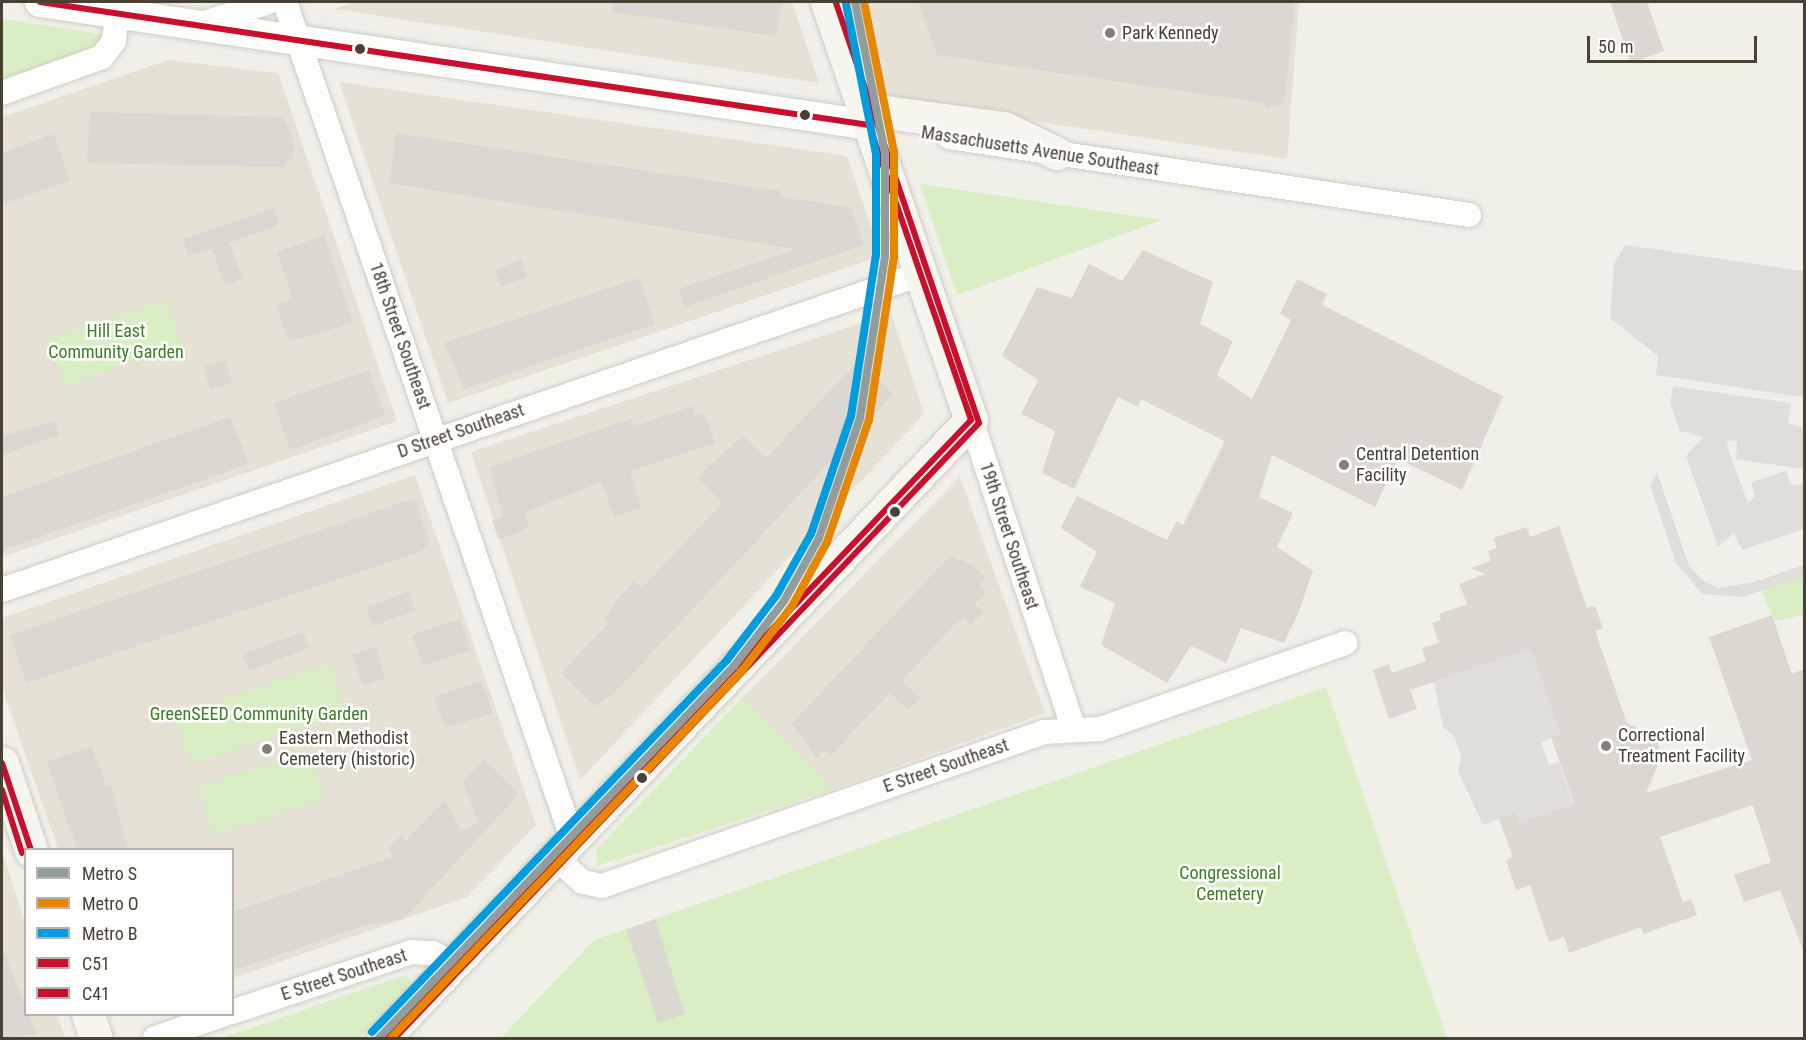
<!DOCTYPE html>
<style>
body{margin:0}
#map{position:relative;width:1806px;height:1040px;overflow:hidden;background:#f0efe8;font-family:"Roboto Condensed",sans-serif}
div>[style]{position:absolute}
.residential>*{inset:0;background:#e5e2d5}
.green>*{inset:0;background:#daeec5}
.parking>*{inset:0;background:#e0ded8}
.building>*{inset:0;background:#dad8d1}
.roads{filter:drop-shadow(0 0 2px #cecdc6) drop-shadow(0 0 2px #cecdc6)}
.minor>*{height:24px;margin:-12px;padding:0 12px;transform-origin:12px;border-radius:12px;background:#fdfdfc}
.tertiary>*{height:30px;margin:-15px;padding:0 15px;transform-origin:15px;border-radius:15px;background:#fdfdfc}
.secondary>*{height:33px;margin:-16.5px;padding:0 16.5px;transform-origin:16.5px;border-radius:16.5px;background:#f6f5ee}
.bus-1>*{height:6px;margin:-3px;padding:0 3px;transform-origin:3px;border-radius:3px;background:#c8102e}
.bus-2>*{height:6px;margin:-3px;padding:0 3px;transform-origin:3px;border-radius:3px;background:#c8102e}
.metro-1>*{height:8px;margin:-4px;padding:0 4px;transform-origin:4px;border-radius:4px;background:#919d9d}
.metro-2>*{height:8px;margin:-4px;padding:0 4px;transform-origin:4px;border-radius:4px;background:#e58703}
.metro-3>*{height:8px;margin:-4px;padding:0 4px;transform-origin:4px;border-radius:4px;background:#009cde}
.dots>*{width:16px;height:16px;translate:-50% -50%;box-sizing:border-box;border:3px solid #fff;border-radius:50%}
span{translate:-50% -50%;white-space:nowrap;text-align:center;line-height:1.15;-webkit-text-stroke:5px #fff;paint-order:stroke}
.poi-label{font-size:18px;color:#484233}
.left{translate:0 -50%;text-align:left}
.street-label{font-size:18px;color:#484233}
.park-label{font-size:18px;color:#3b8020}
.frame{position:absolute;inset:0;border:3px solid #484233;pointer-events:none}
.legend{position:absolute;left:24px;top:848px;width:210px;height:168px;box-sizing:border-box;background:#fff;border:2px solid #b6b3ad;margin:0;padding:8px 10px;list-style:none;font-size:18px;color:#484233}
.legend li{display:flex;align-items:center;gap:12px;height:30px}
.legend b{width:30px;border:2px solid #b6b3ad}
.scale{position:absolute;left:1587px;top:36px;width:170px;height:27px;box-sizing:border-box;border:3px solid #484233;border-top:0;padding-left:8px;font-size:18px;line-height:21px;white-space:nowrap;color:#484233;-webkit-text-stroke:4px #fff;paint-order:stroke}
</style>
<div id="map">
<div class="residential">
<div style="clip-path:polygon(355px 2px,792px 2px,819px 83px,334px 9px)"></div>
<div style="clip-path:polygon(840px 2px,1299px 2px,1287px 159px,873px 97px)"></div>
<div style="clip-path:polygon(168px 60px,278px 73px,397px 421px,2px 557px,2px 117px)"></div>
<div style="clip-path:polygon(339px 82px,847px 156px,881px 256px,448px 403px)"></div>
<div style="clip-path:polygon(891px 313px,924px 414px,580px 780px,471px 452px)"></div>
<div style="clip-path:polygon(415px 475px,536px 825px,467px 897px,233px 978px,232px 850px,58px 849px,2px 687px,2px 618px)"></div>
<div style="clip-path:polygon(960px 477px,1045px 713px,832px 790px,742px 698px)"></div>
<div style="clip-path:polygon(2px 852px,25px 922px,26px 1014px,57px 1015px,65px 1038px,2px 1038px)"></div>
</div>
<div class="green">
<div style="clip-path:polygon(2px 19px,101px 34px,104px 37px,102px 45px,2px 80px)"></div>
<div style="clip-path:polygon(920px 184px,1162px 220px,957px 295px)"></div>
<div style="clip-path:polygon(166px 299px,182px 346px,65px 386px,49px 339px)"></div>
<div style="clip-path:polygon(1804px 575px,1804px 615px,1775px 621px,1761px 590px)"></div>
<div style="clip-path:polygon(330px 663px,344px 712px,191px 765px,174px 717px)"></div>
<div style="clip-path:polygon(1326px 687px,1447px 1038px,501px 1038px,594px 940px)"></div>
<div style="clip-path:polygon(742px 698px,832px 790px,597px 866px,596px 850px)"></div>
<div style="clip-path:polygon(308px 751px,324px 798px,214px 836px,198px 788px)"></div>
<div style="clip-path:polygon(405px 975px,412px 983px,359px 1038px,221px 1038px)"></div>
</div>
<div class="parking">
<div style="clip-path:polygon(1625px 245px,1804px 271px,1804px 397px,1656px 375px,1658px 356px,1610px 318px,1614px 264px)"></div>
<div style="clip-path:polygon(1673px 386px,1791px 403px,1788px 424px,1804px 428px,1804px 469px,1736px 459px,1737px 442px,1729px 440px,1727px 446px,1748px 503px,1755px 497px,1751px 482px,1786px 471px,1791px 485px,1804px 484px,1804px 529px,1742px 550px,1734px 533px,1718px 547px,1686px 456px,1703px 437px,1680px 431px,1670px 403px)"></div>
<div style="clip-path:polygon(1657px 472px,1689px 566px,1702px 580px,1719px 588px,1754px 582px,1804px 565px,1804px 576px,1742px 597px,1702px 594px,1676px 563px,1650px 485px)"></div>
<div style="clip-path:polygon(1531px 649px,1560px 734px,1541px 742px,1549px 765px,1559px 762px,1573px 803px,1520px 822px,1516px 813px,1483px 825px,1458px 771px,1461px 756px,1454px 736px,1443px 727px,1434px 682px)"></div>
</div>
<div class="building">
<div style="clip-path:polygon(613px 2px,782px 2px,776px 36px,612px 12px)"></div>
<div style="clip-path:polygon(918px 2px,1295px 2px,1284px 103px,1268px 108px,1263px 103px,937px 55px)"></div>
<div style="clip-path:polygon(1610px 2px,1647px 2px,1664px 51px,1631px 63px)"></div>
<div style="clip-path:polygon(90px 112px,284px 117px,293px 140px,293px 160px,286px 159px,286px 167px,87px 163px)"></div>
<div style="clip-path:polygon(395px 133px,781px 191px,780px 197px,851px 207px,864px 245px,685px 307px,679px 289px,796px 249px,390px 183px)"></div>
<div style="clip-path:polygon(54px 134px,70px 181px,2px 204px,2px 153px)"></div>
<div style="clip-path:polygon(274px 208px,279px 225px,229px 243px,243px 279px,225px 286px,212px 249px,188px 256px,183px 239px)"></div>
<div style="clip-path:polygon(324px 235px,353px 323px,289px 342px,276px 305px,293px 299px,277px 252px)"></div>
<div style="clip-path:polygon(1143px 250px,1213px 282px,1200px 324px,1233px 341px,1217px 375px,1252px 399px,1291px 320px,1280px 314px,1297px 279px,1327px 294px,1322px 305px,1503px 396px,1462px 490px,1398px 459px,1375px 507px,1272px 455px,1259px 497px,1293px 513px,1277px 547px,1313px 571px,1298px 614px,1284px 643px,1241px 628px,1226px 663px,1191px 646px,1167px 683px,1101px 645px,1115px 603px,1080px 587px,1097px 552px,1061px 528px,1077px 496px,1167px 540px,1177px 521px,1183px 525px,1225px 441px,1141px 399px,1138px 407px,1118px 397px,1074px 489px,1042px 473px,1055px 431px,1021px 414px,1038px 380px,1002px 356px,1037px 287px,1072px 298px,1089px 264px,1122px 281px)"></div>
<div style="clip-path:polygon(521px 260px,527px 277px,501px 287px,494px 270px)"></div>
<div style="clip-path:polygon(639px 278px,655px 324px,464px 389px,444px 343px)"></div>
<div style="clip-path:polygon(225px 360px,232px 383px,210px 390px,203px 366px)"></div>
<div style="clip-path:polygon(859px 360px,893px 394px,624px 683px,597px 706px,593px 704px,561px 673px,608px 623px,604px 619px,616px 600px,634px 581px,642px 588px,722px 503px,697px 477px,743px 435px,766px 458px)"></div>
<div style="clip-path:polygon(369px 370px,385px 416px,290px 450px,274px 403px)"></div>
<div style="clip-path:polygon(692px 406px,695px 416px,704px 413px,715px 443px,630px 471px,641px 508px,614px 517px,601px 482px,524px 513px,529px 528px,499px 540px,492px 521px,503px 517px,490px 467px,632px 418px,634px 426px)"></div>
<div style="clip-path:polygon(230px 417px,249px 464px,2px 550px,2px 497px)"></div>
<div style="clip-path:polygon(55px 421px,59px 435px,2px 455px,2px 436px)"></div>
<div style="clip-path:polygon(415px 498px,430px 544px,422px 551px,26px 683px,10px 635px)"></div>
<div style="clip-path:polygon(1559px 526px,1587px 608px,1595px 606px,1603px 628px,1595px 631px,1627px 723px,1655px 737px,1662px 755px,1646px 793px,1752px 760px,1709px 637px,1772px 615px,1792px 674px,1804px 669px,1804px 952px,1780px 890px,1744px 902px,1734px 875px,1771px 862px,1753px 805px,1660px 837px,1683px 902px,1691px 899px,1697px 915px,1643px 934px,1641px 927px,1569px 953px,1564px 937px,1549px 942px,1530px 885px,1516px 890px,1506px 860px,1513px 857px,1499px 819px,1516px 812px,1520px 822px,1574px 803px,1551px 737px,1560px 734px,1531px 649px,1410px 690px,1417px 709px,1389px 719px,1373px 670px,1389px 664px,1392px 673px,1426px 661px,1422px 648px,1439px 643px,1432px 623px,1441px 620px,1439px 614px,1467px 604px,1459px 584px,1485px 574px,1471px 568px,1491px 561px,1488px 551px,1497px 548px,1493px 538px,1527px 527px,1530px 537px)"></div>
<div style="clip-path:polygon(950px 556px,971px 564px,986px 578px,979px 585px,986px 592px,974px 604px,983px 612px,971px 625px,965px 619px,957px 622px,902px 681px,920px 697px,908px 710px,890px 693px,830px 756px,824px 751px,817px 758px,791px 724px)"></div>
<div style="clip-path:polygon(409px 592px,415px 611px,373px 626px,366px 607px)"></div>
<div style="clip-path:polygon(460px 619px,471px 650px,423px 666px,412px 635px)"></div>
<div style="clip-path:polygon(303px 632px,309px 648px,249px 671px,242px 654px)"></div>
<div style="clip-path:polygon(376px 647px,385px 678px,363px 686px,352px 655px)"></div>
<div style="clip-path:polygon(481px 681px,493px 713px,445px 728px,434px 697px)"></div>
<div style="clip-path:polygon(92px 746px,106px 786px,111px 785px,128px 849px,77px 849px,47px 762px)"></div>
<div style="clip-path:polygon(484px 759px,519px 794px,404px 919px,365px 925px,232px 971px,232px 912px,393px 857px,389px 847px,402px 834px,405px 842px,445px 800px,461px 830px,478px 823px,463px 781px)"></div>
<div style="clip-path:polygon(655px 919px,685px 1014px,658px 1023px,626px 930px)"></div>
<div style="clip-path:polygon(2px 952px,4px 952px,37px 1034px,2px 1038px)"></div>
</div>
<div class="roads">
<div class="minor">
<div style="left:285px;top:2px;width:887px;rotate:71.05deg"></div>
<div style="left:199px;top:25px;width:74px;rotate:-18.2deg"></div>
<div style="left:2px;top:93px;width:106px;rotate:-19.8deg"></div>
<div style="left:102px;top:57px;width:20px;rotate:-53deg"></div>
<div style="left:114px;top:41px;width:28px;rotate:-84deg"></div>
<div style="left:949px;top:137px;width:526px;rotate:8.53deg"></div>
<div style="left:971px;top:420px;width:327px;rotate:71.6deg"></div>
<div style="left:2px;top:590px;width:972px;rotate:-18.98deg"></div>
<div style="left:556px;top:858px;width:36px;rotate:42deg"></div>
<div style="left:583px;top:882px;width:19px;rotate:12deg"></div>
<div style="left:602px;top:886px;width:468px;rotate:-19.2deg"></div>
<div style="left:1044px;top:732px;width:56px;rotate:-3.1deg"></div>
<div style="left:1100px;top:729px;width:260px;rotate:-19.3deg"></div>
<div style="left:232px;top:1012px;width:189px;rotate:-18.5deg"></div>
<div style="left:411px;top:952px;width:22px;rotate:3deg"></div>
<div style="left:433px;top:953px;width:24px;rotate:28deg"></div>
<div style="left:155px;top:1038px;width:74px;rotate:-18.9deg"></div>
</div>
<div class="tertiary">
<div style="left:40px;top:2px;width:838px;rotate:8.44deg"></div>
</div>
<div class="secondary">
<div style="left:863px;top:109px;width:142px;rotate:7.7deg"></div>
<div style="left:1004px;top:128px;width:58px;rotate:25.7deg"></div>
<div style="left:2px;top:763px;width:92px;rotate:71.6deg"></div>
<div style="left:88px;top:1014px;width:25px;rotate:72deg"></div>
<div style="left:383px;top:1038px;width:853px;rotate:-46.42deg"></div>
<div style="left:971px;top:420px;width:442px;rotate:-109deg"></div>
</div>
</div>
<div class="bus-1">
<div style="left:40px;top:2px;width:838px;rotate:8.44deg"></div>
<div style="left:869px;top:125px;width:312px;rotate:70.9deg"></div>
<div style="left:971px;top:420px;width:853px;rotate:133.58deg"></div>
<div style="left:2px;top:763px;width:92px;rotate:71.6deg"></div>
</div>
<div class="bus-2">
<div style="left:2px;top:790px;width:66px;rotate:72.4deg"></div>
<div style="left:395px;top:1038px;width:848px;rotate:-46.48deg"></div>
<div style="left:979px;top:423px;width:445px;rotate:-108.8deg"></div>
</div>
<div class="metro-1">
<div style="left:379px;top:1038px;width:514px;rotate:-46.34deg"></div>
<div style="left:734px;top:666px;width:82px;rotate:-52.4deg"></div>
<div style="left:784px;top:601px;width:72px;rotate:-60.9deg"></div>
<div style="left:819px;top:538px;width:127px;rotate:-71.1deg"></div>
<div style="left:860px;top:418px;width:164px;rotate:-81.2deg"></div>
<div style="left:885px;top:256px;width:103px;rotate:-90deg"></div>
<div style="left:885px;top:153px;width:154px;rotate:-101.2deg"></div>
</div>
<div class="metro-2">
<div style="left:391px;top:1038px;width:506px;rotate:-46.28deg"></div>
<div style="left:741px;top:672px;width:83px;rotate:-52.3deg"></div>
<div style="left:792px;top:606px;width:73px;rotate:-61.3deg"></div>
<div style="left:827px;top:542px;width:129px;rotate:-71deg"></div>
<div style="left:869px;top:420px;width:165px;rotate:-81.3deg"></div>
<div style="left:894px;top:257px;width:105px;rotate:-90deg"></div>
<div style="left:894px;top:152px;width:153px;rotate:-101.3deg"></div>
</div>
<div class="metro-3">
<div style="left:372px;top:1032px;width:514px;rotate:-46.34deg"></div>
<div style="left:727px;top:660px;width:81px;rotate:-52.6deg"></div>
<div style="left:776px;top:596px;width:71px;rotate:-60.6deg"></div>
<div style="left:811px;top:534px;width:125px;rotate:-71.3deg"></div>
<div style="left:851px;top:416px;width:163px;rotate:-81.2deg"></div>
<div style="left:876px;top:255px;width:101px;rotate:-90deg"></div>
<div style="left:876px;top:154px;width:153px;rotate:-101.3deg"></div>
</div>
<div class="dots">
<div style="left:1110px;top:33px;background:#837f72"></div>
<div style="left:360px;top:49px;background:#484233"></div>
<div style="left:805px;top:115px;background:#484233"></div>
<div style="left:1344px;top:465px;background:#837f72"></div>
<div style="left:895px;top:512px;background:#484233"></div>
<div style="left:1606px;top:746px;background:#837f72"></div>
<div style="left:267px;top:749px;background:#837f72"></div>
<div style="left:642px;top:778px;background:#484233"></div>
</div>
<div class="poi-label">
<span class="left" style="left:1122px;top:33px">Park Kennedy</span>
<span class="left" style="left:1356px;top:465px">Central Detention<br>Facility</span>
<span class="left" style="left:1618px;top:746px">Correctional<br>Treatment Facility</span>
<span class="left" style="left:279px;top:749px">Eastern Methodist<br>Cemetery (historic)</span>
</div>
<div class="street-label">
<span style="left:1040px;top:151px;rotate:9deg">Massachusetts Avenue Southeast</span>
<span style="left:400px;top:336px;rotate:71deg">18th Street Southeast</span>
<span style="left:461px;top:431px;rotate:-19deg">D Street Southeast</span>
<span style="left:1009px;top:536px;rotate:72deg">19th Street Southeast</span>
<span style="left:946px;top:766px;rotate:-19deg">E Street Southeast</span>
<span style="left:344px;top:975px;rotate:-18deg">E Street Southeast</span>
</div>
<div class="park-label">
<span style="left:116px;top:342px">Hill East<br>Community Garden</span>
<span style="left:259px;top:714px">GreenSEED Community Garden</span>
<span style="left:1230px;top:884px">Congressional<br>Cemetery</span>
</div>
<div class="frame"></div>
<ul class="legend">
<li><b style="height:8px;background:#919d9d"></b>Metro S</li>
<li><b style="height:8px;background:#e58703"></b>Metro O</li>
<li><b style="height:8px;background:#009cde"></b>Metro B</li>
<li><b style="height:8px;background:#c8102e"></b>C51</li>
<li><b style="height:8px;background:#c8102e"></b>C41</li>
</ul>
<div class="scale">50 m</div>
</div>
